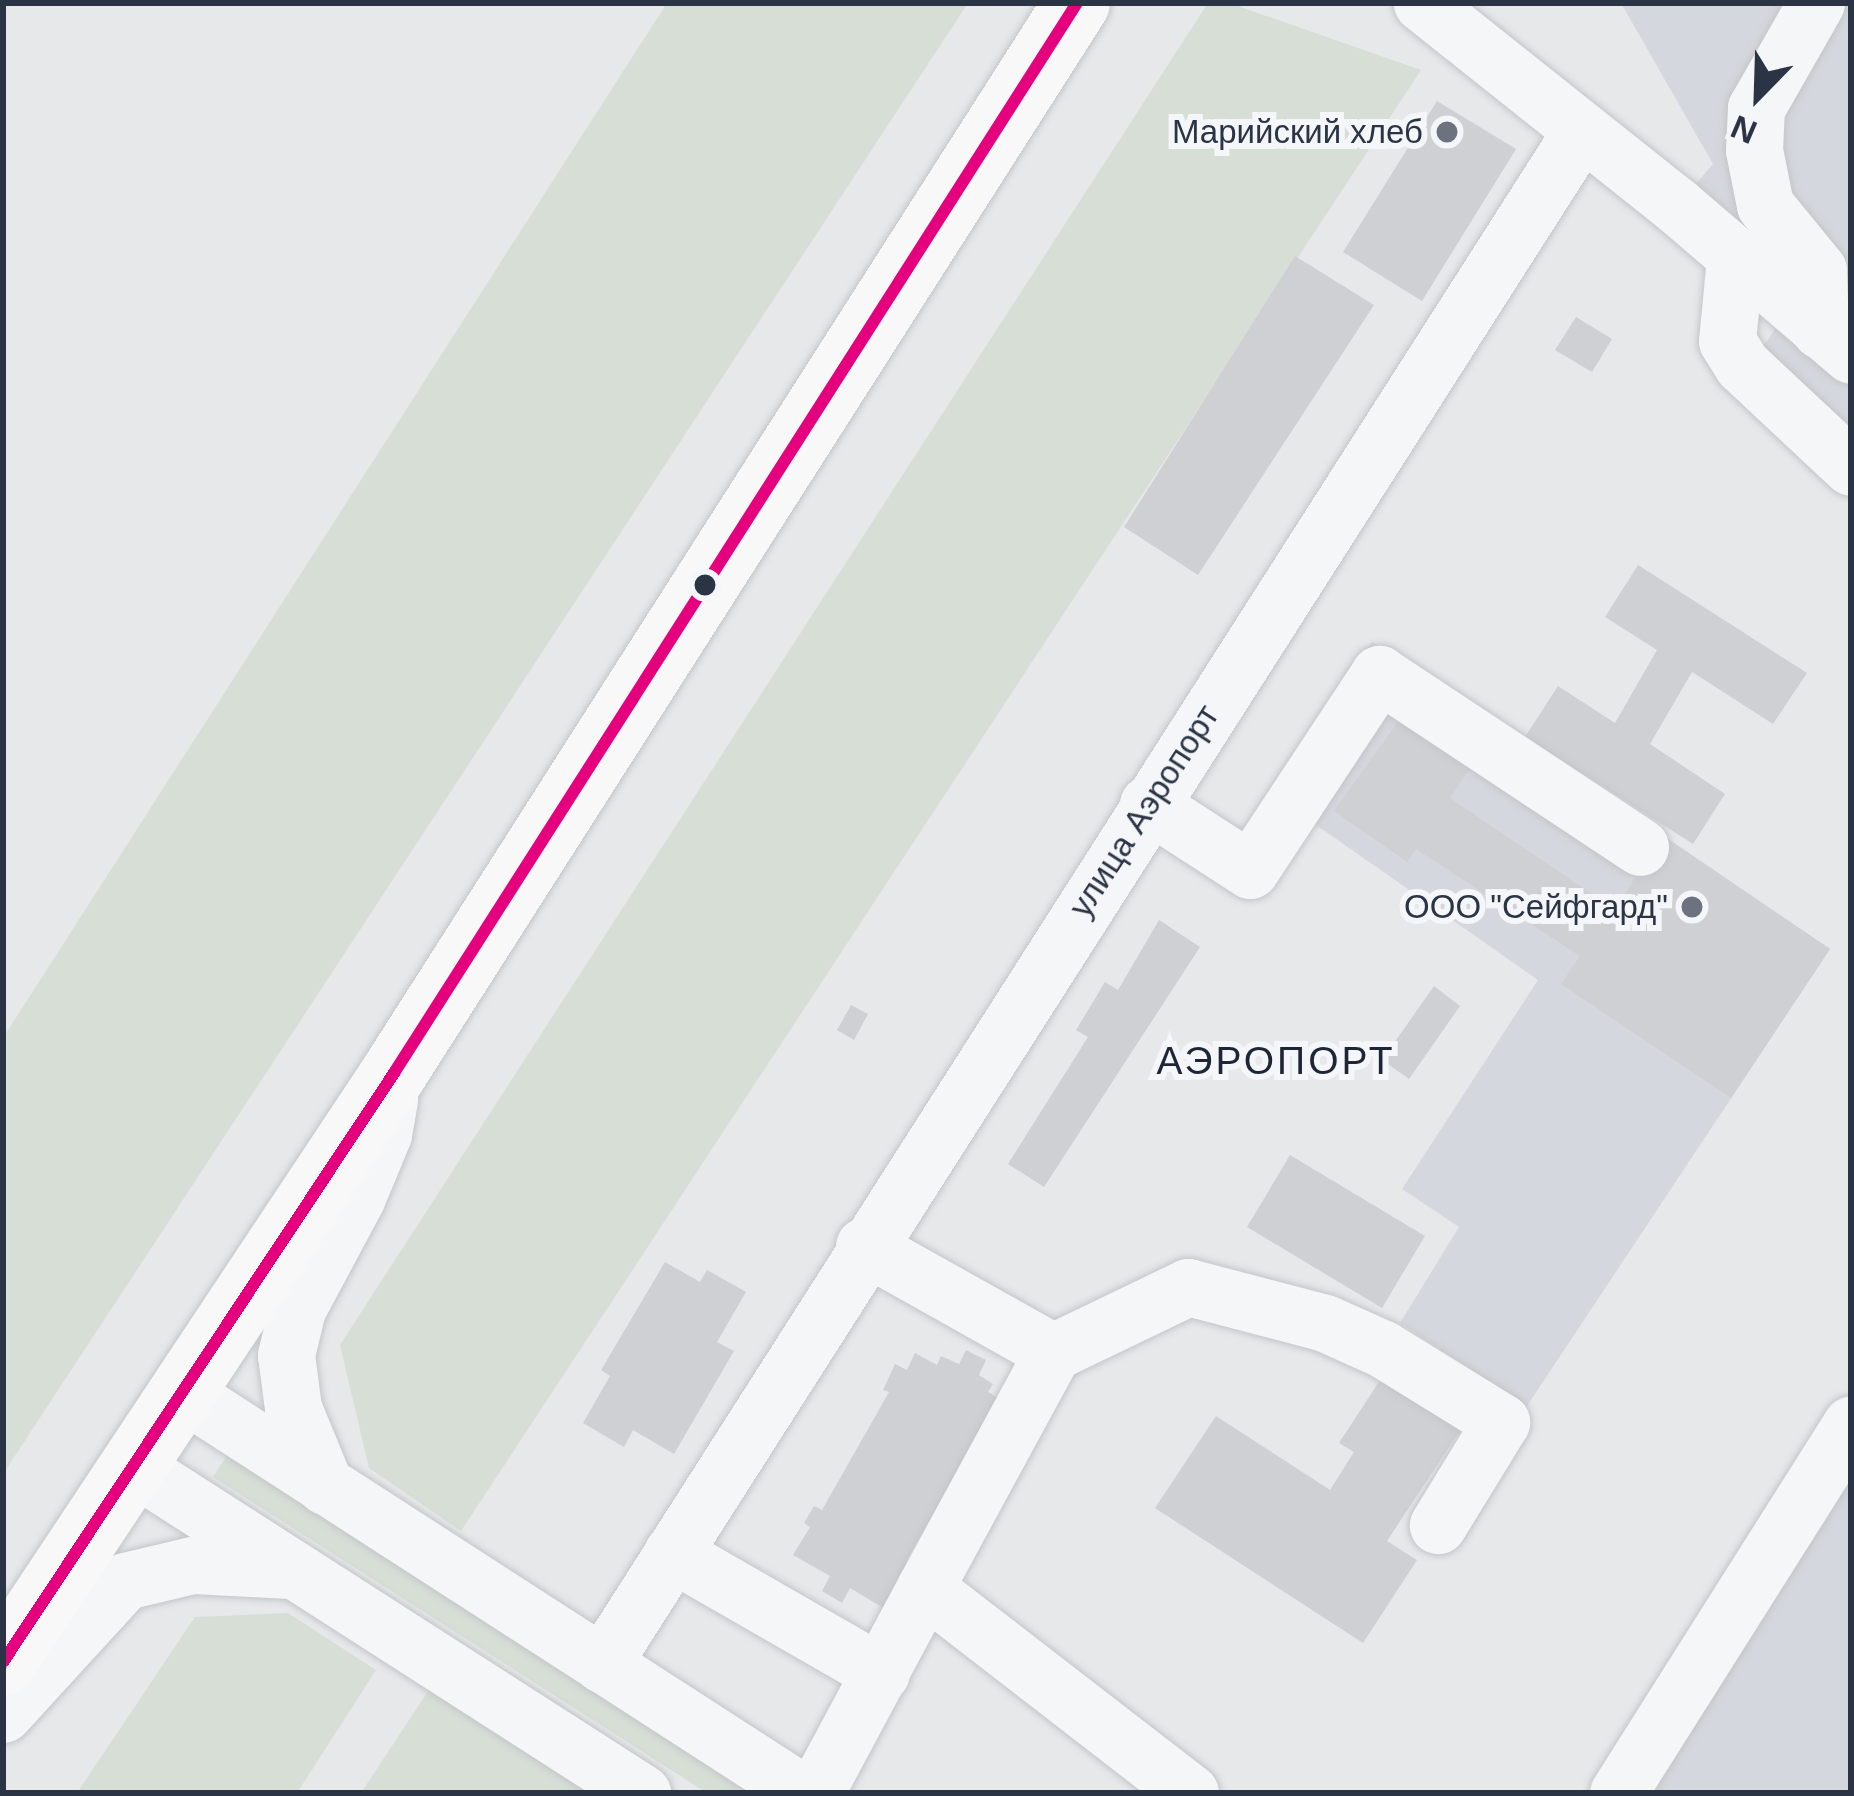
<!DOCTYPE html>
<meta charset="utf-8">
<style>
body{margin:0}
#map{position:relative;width:1854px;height:1796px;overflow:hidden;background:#e6e8ea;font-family:Helvetica,sans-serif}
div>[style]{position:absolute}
.built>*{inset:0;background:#d4d7dd}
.green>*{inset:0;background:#d6ded6}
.building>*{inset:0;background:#ced0d3}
.roads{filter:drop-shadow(0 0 3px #c4c6c8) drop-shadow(0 0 3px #c4c6c8)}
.minor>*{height:57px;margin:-28.5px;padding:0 28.5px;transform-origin:28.5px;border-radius:28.5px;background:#f5f6f7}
.major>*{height:66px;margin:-33px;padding:0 33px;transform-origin:33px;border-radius:33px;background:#f8f8f8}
.bus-1>*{height:12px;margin:-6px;padding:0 6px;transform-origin:6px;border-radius:6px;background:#e5007d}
.dots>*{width:33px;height:33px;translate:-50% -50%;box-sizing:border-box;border:6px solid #f4f6f9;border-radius:50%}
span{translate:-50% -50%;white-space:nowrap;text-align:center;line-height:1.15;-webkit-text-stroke:12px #f4f6f9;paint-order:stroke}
.poi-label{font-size:33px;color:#2b3445}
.right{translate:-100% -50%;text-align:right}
.street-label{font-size:33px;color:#2b3445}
.quarter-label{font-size:39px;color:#1d2536;letter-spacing:3px}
.frame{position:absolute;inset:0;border:6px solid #2b3445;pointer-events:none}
.north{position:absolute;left:1698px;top:36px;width:120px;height:120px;-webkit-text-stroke:9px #f4f6f9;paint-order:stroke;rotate:203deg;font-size:33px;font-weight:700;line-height:48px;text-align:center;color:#2b3445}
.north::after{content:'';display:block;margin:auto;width:42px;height:54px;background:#2b3445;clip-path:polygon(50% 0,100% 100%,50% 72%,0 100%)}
</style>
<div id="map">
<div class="built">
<div style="clip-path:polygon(1621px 3px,1851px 3px,1851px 436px,1758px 354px,1801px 291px,1694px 186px,1713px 164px)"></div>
<div style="clip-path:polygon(1372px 642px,1830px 949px,1527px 1406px,1400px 1323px,1459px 1227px,1402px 1189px,1538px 980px,1269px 792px)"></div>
<div style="clip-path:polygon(1851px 1462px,1851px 1793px,1635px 1793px)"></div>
</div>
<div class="green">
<div style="clip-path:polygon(667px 3px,968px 3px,3px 1474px,3px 1038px)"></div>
<div style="clip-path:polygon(1208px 3px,1229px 3px,1421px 70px,461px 1531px,369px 1468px,340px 1345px)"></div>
<div style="clip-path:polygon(228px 1454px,755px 1793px,707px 1793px,213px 1477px)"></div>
<div style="clip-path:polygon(288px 1613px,376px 1670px,297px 1793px,77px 1793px,195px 1617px)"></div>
<div style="clip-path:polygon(444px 1667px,642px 1793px,361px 1793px)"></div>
</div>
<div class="building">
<div style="clip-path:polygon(1437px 101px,1516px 149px,1422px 301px,1343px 252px)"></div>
<div style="clip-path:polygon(1295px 256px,1374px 305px,1198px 575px,1124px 527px)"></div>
<div style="clip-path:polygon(1576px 317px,1612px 339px,1592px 372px,1555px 350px)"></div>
<div style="clip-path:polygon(1638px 565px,1807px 673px,1773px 724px,1692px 672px,1650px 744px,1725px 794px,1693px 844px,1525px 737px,1558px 686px,1615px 723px,1657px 650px,1605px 617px)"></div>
<div style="clip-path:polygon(1402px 716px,1472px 765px,1450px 798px,1614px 909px,1664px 836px,1830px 949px,1731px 1098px,1561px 984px,1580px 956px,1416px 849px,1407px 862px,1334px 811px)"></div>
<div style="clip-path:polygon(1159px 920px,1200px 947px,1044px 1187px,1008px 1164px,1088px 1037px,1076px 1030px,1105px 982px,1118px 990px)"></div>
<div style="clip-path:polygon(1434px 986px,1460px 1006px,1409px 1079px,1382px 1060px)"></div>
<div style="clip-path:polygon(851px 1005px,868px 1014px,854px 1040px,837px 1030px)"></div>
<div style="clip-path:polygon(1290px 1155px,1425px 1236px,1382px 1308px,1247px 1227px)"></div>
<div style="clip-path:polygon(665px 1262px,700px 1282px,707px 1270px,746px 1292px,717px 1342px,734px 1351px,674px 1454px,633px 1430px,624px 1447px,583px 1423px,610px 1376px,601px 1370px)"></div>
<div style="clip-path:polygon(966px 1350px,986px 1360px,979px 1375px,993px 1384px,988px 1392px,1007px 1403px,975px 1444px,907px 1559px,913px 1563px,885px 1609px,850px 1588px,842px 1603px,822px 1591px,830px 1576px,793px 1555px,810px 1527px,804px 1523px,814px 1506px,822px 1510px,889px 1392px,883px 1390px,895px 1364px,907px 1370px,915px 1353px,937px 1365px,941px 1356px,959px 1364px)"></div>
<div style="clip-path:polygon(1384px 1374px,1463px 1426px,1387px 1541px,1417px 1560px,1363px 1643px,1155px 1508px,1216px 1416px,1330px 1490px,1354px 1452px,1339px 1443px)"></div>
</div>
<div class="roads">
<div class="minor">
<div style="left:1422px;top:3px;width:325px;rotate:38.5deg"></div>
<div style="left:1676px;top:205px;width:230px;rotate:40.6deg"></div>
<div style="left:1816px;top:3px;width:121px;rotate:119.7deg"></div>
<div style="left:1756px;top:108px;width:42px;rotate:92.7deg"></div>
<div style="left:1754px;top:150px;width:56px;rotate:78.7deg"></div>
<div style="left:1765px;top:205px;width:84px;rotate:50.8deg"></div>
<div style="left:1818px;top:270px;width:60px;rotate:88.1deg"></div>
<div style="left:1735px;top:258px;width:83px;rotate:95.5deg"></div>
<div style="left:1727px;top:341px;width:28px;rotate:58deg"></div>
<div style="left:1742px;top:365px;width:149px;rotate:43.1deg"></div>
<div style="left:1148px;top:804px;width:121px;rotate:32.9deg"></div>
<div style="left:1250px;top:870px;width:235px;rotate:-56.6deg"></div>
<div style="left:1379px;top:674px;width:313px;rotate:33.5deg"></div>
<div style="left:864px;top:1246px;width:217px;rotate:29.3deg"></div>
<div style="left:1053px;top:1352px;width:268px;rotate:118.5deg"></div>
<div style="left:1053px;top:1352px;width:150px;rotate:-25.7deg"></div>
<div style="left:1188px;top:1287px;width:142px;rotate:14.7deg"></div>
<div style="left:1325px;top:1323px;width:64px;rotate:24.1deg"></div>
<div style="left:1383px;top:1349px;width:139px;rotate:31.7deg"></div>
<div style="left:1501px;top:1422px;width:121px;rotate:121.5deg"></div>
<div style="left:183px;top:1393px;width:738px;rotate:32.83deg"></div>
<div style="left:134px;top:1467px;width:604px;rotate:32.69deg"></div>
<div style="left:325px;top:1486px;width:84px;rotate:-112.3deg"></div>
<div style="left:293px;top:1408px;width:53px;rotate:-97.5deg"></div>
<div style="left:286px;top:1355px;width:47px;rotate:-76.6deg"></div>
<div style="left:297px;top:1309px;width:125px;rotate:-61.8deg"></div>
<div style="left:356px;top:1199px;width:70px;rotate:-67.4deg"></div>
<div style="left:383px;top:1134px;width:36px;rotate:-80deg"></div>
<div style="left:672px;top:1553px;width:241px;rotate:29.9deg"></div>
<div style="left:602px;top:1664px;width:1817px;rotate:-57.43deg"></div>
<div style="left:3px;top:1714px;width:180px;rotate:-47.5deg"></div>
<div style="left:125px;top:1581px;width:69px;rotate:-13.4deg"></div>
<div style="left:192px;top:1565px;width:98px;rotate:2.9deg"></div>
<div style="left:815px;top:1793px;width:233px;rotate:-61.8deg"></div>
<div style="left:925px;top:1588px;width:335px;rotate:37.7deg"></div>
<div style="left:1618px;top:1793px;width:436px;rotate:-57.7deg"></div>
</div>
<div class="major">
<div style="left:3px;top:1662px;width:707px;rotate:-56.42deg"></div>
<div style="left:394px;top:1073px;width:1269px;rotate:-57.45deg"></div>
</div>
</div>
<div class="bus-1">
<div style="left:3px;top:1662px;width:707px;rotate:-56.42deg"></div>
<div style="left:394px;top:1073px;width:1269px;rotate:-57.45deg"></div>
</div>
<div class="dots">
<div style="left:1447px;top:132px;background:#6c737f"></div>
<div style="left:705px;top:585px;background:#2b3445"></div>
<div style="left:1692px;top:907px;background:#6c737f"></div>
</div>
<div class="poi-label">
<span class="right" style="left:1423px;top:132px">Марийский хлеб</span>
<span class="right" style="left:1668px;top:907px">ООО "Сейфгард"</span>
</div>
<div class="street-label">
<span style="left:1144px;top:811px;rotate:-57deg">улица Аэропорт</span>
</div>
<div class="quarter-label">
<span style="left:1276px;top:1061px">АЭРОПОРТ</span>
</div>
<div class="frame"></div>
<div class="north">N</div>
</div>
